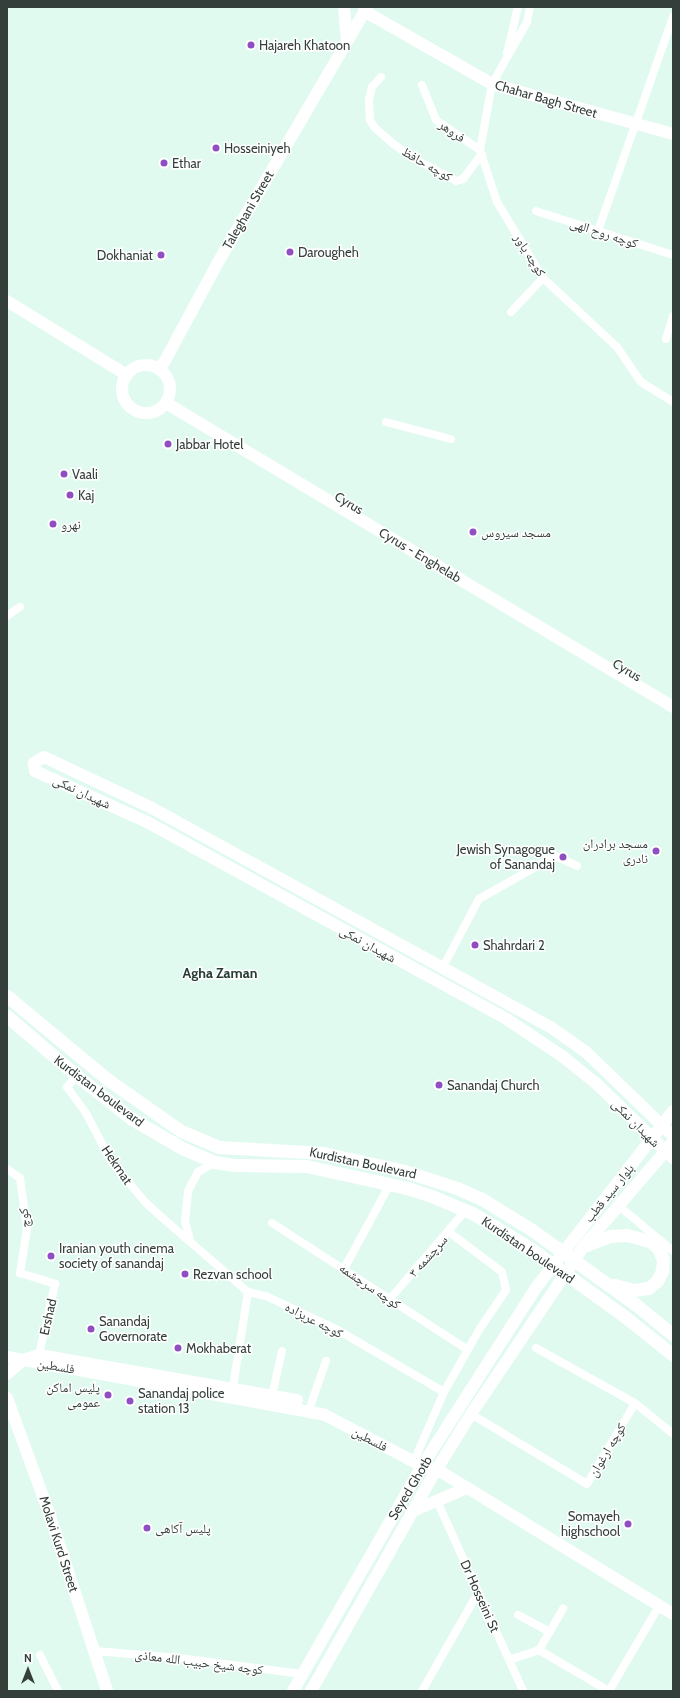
<!DOCTYPE html>
<meta charset="utf-8">
<style>
body{margin:0}
#map{position:relative;width:680px;height:1698px;overflow:hidden;background:#e0faf0;font-family:Cabin,"Noto Naskh Arabic",sans-serif}
div>[style]{position:absolute}
.street>*{height:8px;margin:-4px;padding:0 4px;transform-origin:4px;border-radius:4px;background:#fff}
.secondary>*{height:12px;margin:-6px;padding:0 6px;transform-origin:6px;border-radius:6px;background:#fff}
.secondary>.ring{margin:-6px;padding:0;box-sizing:content-box;background:none;border:12px solid #fff;border-radius:50%}
.primary>*{height:13px;margin:-6.5px;padding:0 6.5px;transform-origin:6.5px;border-radius:6.5px;background:#fff}
.dots>*{width:11px;height:11px;translate:-50% -50%;box-sizing:border-box;border:2px solid #fff;border-radius:50%}
span{translate:-50% -50%;white-space:nowrap;text-align:center;line-height:1.15;-webkit-text-stroke:3px #fff;paint-order:stroke}
.poi-label{font-size:13px;color:#343f3b}
.left{translate:0 -50%;text-align:left}
.right{translate:-100% -50%;text-align:right}
.street-label{font-size:13px;color:#343f3b}
.neighbourhood-label{font-size:14px;color:#263c35;font-weight:700}
.frame{position:absolute;inset:0;border:8px solid #343f3b;pointer-events:none}
.north{position:absolute;left:8px;top:1650px;width:40px;height:40px;-webkit-text-stroke:3px #fff;paint-order:stroke;rotate:0deg;font-size:11px;font-weight:700;line-height:16px;text-align:center;color:#343f3b}
.north::after{content:'';display:block;margin:auto;width:14px;height:18px;background:#343f3b;clip-path:polygon(50% 0,100% 100%,50% 72%,0 100%)}
</style>
<div id="map">
<div class="street">
<div style="left:530px;top:7px;width:15px;rotate:101deg"></div>
<div style="left:527px;top:22px;width:71px;rotate:119.4deg"></div>
<div style="left:492px;top:84px;width:67px;rotate:100.3deg"></div>
<div style="left:480px;top:150px;width:55px;rotate:71.9deg"></div>
<div style="left:497px;top:202px;width:89px;rotate:58.8deg"></div>
<div style="left:543px;top:278px;width:101px;rotate:43deg"></div>
<div style="left:617px;top:347px;width:42px;rotate:55.6deg"></div>
<div style="left:641px;top:382px;width:38px;rotate:32deg"></div>
<div style="left:507px;top:53px;width:47px;rotate:-76.6deg"></div>
<div style="left:381px;top:77px;width:13px;rotate:132deg"></div>
<div style="left:372px;top:87px;width:13px;rotate:103deg"></div>
<div style="left:369px;top:100px;width:20px;rotate:87deg"></div>
<div style="left:370px;top:120px;width:9px;rotate:58deg"></div>
<div style="left:375px;top:128px;width:23px;rotate:41deg"></div>
<div style="left:392px;top:143px;width:26px;rotate:36deg"></div>
<div style="left:413px;top:158px;width:49px;rotate:28.1deg"></div>
<div style="left:456px;top:181px;width:7px;rotate:-16deg"></div>
<div style="left:463px;top:179px;width:31px;rotate:-53deg"></div>
<div style="left:422px;top:85px;width:38px;rotate:68deg"></div>
<div style="left:436px;top:120px;width:53px;rotate:34.3deg"></div>
<div style="left:536px;top:211px;width:144px;rotate:17.8deg"></div>
<div style="left:598px;top:231px;width:227px;rotate:-70.7deg"></div>
<div style="left:511px;top:312px;width:47px;rotate:-46.7deg"></div>
<div style="left:666px;top:339px;width:24px;rotate:-73deg"></div>
<div style="left:386px;top:422px;width:67px;rotate:14.7deg"></div>
<div style="left:7px;top:616px;width:16px;rotate:-35deg"></div>
<div style="left:443px;top:967px;width:77px;rotate:-62.1deg"></div>
<div style="left:479px;top:899px;width:87px;rotate:-29.5deg"></div>
<div style="left:555px;top:856px;width:24px;rotate:24deg"></div>
<div style="left:77px;top:1076px;width:15px;rotate:132deg"></div>
<div style="left:67px;top:1087px;width:34px;rotate:54deg"></div>
<div style="left:87px;top:1115px;width:52px;rotate:62.4deg"></div>
<div style="left:111px;top:1161px;width:53px;rotate:50.3deg"></div>
<div style="left:145px;top:1202px;width:18px;rotate:43deg"></div>
<div style="left:158px;top:1214px;width:119px;rotate:40.9deg"></div>
<div style="left:248px;top:1292px;width:18px;rotate:13deg"></div>
<div style="left:266px;top:1296px;width:77px;rotate:25.2deg"></div>
<div style="left:336px;top:1329px;width:125px;rotate:30.3deg"></div>
<div style="left:7px;top:1169px;width:16px;rotate:35deg"></div>
<div style="left:20px;top:1178px;width:51px;rotate:82.2deg"></div>
<div style="left:27px;top:1229px;width:45px;rotate:99deg"></div>
<div style="left:20px;top:1273px;width:37px;rotate:17deg"></div>
<div style="left:55px;top:1284px;width:77px;rotate:102.8deg"></div>
<div style="left:619px;top:1206px;width:70px;rotate:39.8deg"></div>
<div style="left:272px;top:1223px;width:232px;rotate:32.9deg"></div>
<div style="left:190px;top:1240px;width:20px;rotate:-105deg"></div>
<div style="left:185px;top:1221px;width:30px;rotate:-84deg"></div>
<div style="left:188px;top:1191px;width:21px;rotate:-62deg"></div>
<div style="left:198px;top:1172px;width:20px;rotate:-30deg"></div>
<div style="left:344px;top:1269px;width:97px;rotate:-61.6deg"></div>
<div style="left:389px;top:1300px;width:117px;rotate:-49.5deg"></div>
<div style="left:536px;top:1348px;width:113px;rotate:29.1deg"></div>
<div style="left:232px;top:1393px;width:102px;rotate:-81deg"></div>
<div style="left:271px;top:1400px;width:50px;rotate:-77.3deg"></div>
<div style="left:309px;top:1410px;width:52px;rotate:-70.9deg"></div>
<div style="left:471px;top:1414px;width:135px;rotate:31.1deg"></div>
<div style="left:587px;top:1484px;width:94px;rotate:-59.3deg"></div>
<div style="left:635px;top:1403px;width:49px;rotate:39.2deg"></div>
<div style="left:417px;top:1454px;width:68px;rotate:-66.5deg"></div>
<div style="left:444px;top:1392px;width:71px;rotate:-60.6deg"></div>
<div style="left:479px;top:1330px;width:48px;rotate:-56deg"></div>
<div style="left:506px;top:1290px;width:18px;rotate:-103deg"></div>
<div style="left:502px;top:1272px;width:66px;rotate:-143deg"></div>
<div style="left:437px;top:1501px;width:209px;rotate:65.6deg"></div>
<div style="left:518px;top:1615px;width:36px;rotate:28deg"></div>
<div style="left:539px;top:1650px;width:81px;rotate:30.4deg"></div>
<div style="left:539px;top:1650px;width:48px;rotate:-59.7deg"></div>
<div style="left:95px;top:1651px;width:84px;rotate:4.8deg"></div>
<div style="left:179px;top:1658px;width:124px;rotate:7.4deg"></div>
<div style="left:40px;top:1655px;width:40px;rotate:63.4deg"></div>
<div style="left:509px;top:1660px;width:32px;rotate:-18deg"></div>
<div style="left:422px;top:1691px;width:113px;rotate:-60.3deg"></div>
<div style="left:609px;top:1691px;width:99px;rotate:-59.5deg"></div>
</div>
<div class="secondary">
<div style="left:344px;top:7px;width:33px;rotate:85deg"></div>
<div style="left:364px;top:11px;width:147px;rotate:29.7deg"></div>
<div style="left:492px;top:84px;width:188px;rotate:15.4deg"></div>
<div style="left:7px;top:301px;width:141px;rotate:31.7deg"></div>
<div class="ring" style="left:122px;top:365px;width:36px;height:36px"></div>
<div style="left:160px;top:370px;width:120px;rotate:-61.7deg"></div>
<div style="left:217px;top:264px;width:298px;rotate:-59.7deg"></div>
<div style="left:166px;top:403px;width:591px;rotate:30.95deg"></div>
<div style="left:673px;top:1136px;width:121px;rotate:-136deg"></div>
<div style="left:586px;top:1052px;width:42px;rotate:-144.8deg"></div>
<div style="left:552px;top:1028px;width:457px;rotate:-151.2deg"></div>
<div style="left:152px;top:808px;width:119px;rotate:-154.7deg"></div>
<div style="left:44px;top:757px;width:12px;rotate:149deg"></div>
<div style="left:34px;top:763px;width:8px;rotate:83deg"></div>
<div style="left:35px;top:771px;width:123px;rotate:24.5deg"></div>
<div style="left:147px;top:822px;width:412px;rotate:28.7deg"></div>
<div style="left:508px;top:1020px;width:65px;rotate:33.7deg"></div>
<div style="left:562px;top:1056px;width:46px;rotate:38.9deg"></div>
<div style="left:598px;top:1085px;width:105px;rotate:44.2deg"></div>
<div style="left:7px;top:1357px;width:323px;rotate:10.3deg"></div>
<div style="left:325px;top:1415px;width:110px;rotate:27.7deg"></div>
<div style="left:422px;top:1466px;width:22px;rotate:18deg"></div>
<div style="left:443px;top:1473px;width:270px;rotate:31.5deg"></div>
<div style="left:7px;top:1374px;width:21px;rotate:-41deg"></div>
<div style="left:23px;top:1360px;width:17px;rotate:-17deg"></div>
<div style="left:39px;top:1355px;width:262px;rotate:9.9deg"></div>
<div style="left:7px;top:1398px;width:119px;rotate:69.9deg"></div>
<div style="left:48px;top:1510px;width:190px;rotate:71.9deg"></div>
<div style="left:413px;top:1511px;width:59px;rotate:-23.1deg"></div>
<div style="left:293px;top:1691px;width:259px;rotate:-60.2deg"></div>
<div style="left:422px;top:1466px;width:210px;rotate:-57.4deg"></div>
<div style="left:535px;top:1289px;width:225px;rotate:-52.2deg"></div>
<div style="left:311px;top:1691px;width:252px;rotate:-60.5deg"></div>
<div style="left:435px;top:1472px;width:68px;rotate:-58.2deg"></div>
<div style="left:471px;top:1414px;width:202px;rotate:-56.1deg"></div>
<div style="left:584px;top:1246px;width:137px;rotate:-49.4deg"></div>
</div>
<div class="primary">
<div style="left:7px;top:996px;width:130px;rotate:39.7deg"></div>
<div style="left:107px;top:1079px;width:90px;rotate:35.1deg"></div>
<div style="left:181px;top:1131px;width:41px;rotate:22.8deg"></div>
<div style="left:219px;top:1147px;width:104px;rotate:3.3deg"></div>
<div style="left:323px;top:1153px;width:83px;rotate:12.5deg"></div>
<div style="left:404px;top:1171px;width:56px;rotate:17.8deg"></div>
<div style="left:457px;top:1188px;width:27px;rotate:24deg"></div>
<div style="left:482px;top:1199px;width:59px;rotate:31.8deg"></div>
<div style="left:532px;top:1230px;width:127px;rotate:35.7deg"></div>
<div style="left:635px;top:1304px;width:49px;rotate:39.2deg"></div>
<div style="left:7px;top:1016px;width:92px;rotate:40.6deg"></div>
<div style="left:77px;top:1076px;width:70px;rotate:38deg"></div>
<div style="left:132px;top:1119px;width:60px;rotate:30deg"></div>
<div style="left:184px;top:1149px;width:34px;rotate:23deg"></div>
<div style="left:215px;top:1162px;width:19px;rotate:9deg"></div>
<div style="left:234px;top:1165px;width:72px;rotate:0.8deg"></div>
<div style="left:306px;top:1166px;width:103px;rotate:12.3deg"></div>
<div style="left:407px;top:1188px;width:28px;rotate:18deg"></div>
<div style="left:434px;top:1197px;width:43px;rotate:23deg"></div>
<div style="left:474px;top:1214px;width:66px;rotate:31.3deg"></div>
<div style="left:530px;top:1248px;width:116px;rotate:35.9deg"></div>
<div style="left:624px;top:1316px;width:63px;rotate:38.5deg"></div>
<div style="left:584px;top:1246px;width:28px;rotate:-21deg"></div>
<div style="left:610px;top:1236px;width:17px;rotate:-3deg"></div>
<div style="left:627px;top:1235px;width:24px;rotate:15deg"></div>
<div style="left:650px;top:1241px;width:11px;rotate:41deg"></div>
<div style="left:658px;top:1248px;width:12px;rotate:66deg"></div>
<div style="left:663px;top:1259px;width:12px;rotate:95deg"></div>
<div style="left:662px;top:1271px;width:11px;rotate:117deg"></div>
<div style="left:657px;top:1281px;width:11px;rotate:142deg"></div>
<div style="left:648px;top:1288px;width:15px;rotate:172deg"></div>
<div style="left:633px;top:1290px;width:20px;rotate:-165deg"></div>
</div>
<div class="dots">
<div style="left:251px;top:45px;background:#904ec3"></div>
<div style="left:216px;top:148px;background:#904ec3"></div>
<div style="left:164px;top:163px;background:#904ec3"></div>
<div style="left:290px;top:252px;background:#904ec3"></div>
<div style="left:161px;top:255px;background:#904ec3"></div>
<div style="left:168px;top:444px;background:#904ec3"></div>
<div style="left:64px;top:474px;background:#904ec3"></div>
<div style="left:70px;top:495px;background:#904ec3"></div>
<div style="left:53px;top:524px;background:#904ec3"></div>
<div style="left:473px;top:532px;background:#904ec3"></div>
<div style="left:656px;top:851px;background:#904ec3"></div>
<div style="left:563px;top:857px;background:#904ec3"></div>
<div style="left:475px;top:945px;background:#904ec3"></div>
<div style="left:439px;top:1085px;background:#904ec3"></div>
<div style="left:51px;top:1256px;background:#904ec3"></div>
<div style="left:185px;top:1274px;background:#904ec3"></div>
<div style="left:91px;top:1329px;background:#904ec3"></div>
<div style="left:178px;top:1348px;background:#904ec3"></div>
<div style="left:108px;top:1395px;background:#904ec3"></div>
<div style="left:130px;top:1401px;background:#904ec3"></div>
<div style="left:628px;top:1524px;background:#904ec3"></div>
<div style="left:147px;top:1528px;background:#904ec3"></div>
</div>
<div class="poi-label">
<span class="left" style="left:259px;top:45px">Hajareh Khatoon</span>
<span class="left" style="left:224px;top:148px">Hosseiniyeh</span>
<span class="left" style="left:172px;top:163px">Ethar</span>
<span class="left" style="left:298px;top:252px">Darougheh</span>
<span class="right" style="left:153px;top:255px">Dokhaniat</span>
<span class="left" style="left:176px;top:444px">Jabbar Hotel</span>
<span class="left" style="left:72px;top:474px">Vaali</span>
<span class="left" style="left:78px;top:495px">Kaj</span>
<span class="left" style="left:61px;top:524px">نهرو</span>
<span class="left" style="left:481px;top:532px">مسجد سیروس</span>
<span class="right" style="left:648px;top:851px">مسجد برادران<br>نادری</span>
<span class="right" style="left:555px;top:857px">Jewish Synagogue<br>of Sanandaj</span>
<span class="left" style="left:483px;top:945px">Shahrdari 2</span>
<span class="left" style="left:447px;top:1085px">Sanandaj Church</span>
<span class="left" style="left:59px;top:1256px">Iranian youth cinema<br>society of sanandaj</span>
<span class="left" style="left:193px;top:1274px">Rezvan school</span>
<span class="left" style="left:99px;top:1329px">Sanandaj<br>Governorate</span>
<span class="left" style="left:186px;top:1348px">Mokhaberat</span>
<span class="right" style="left:100px;top:1395px">پلیس اماکن<br>عمومی</span>
<span class="left" style="left:138px;top:1401px">Sanandaj police<br>station 13</span>
<span class="right" style="left:620px;top:1524px">Somayeh<br>highschool</span>
<span class="left" style="left:155px;top:1528px">پلیس آکاهی</span>
</div>
<div class="street-label">
<span style="left:546px;top:99px;rotate:16deg">Chahar Bagh Street</span>
<span style="left:452px;top:131px;rotate:35deg">فروهر</span>
<span style="left:427px;top:164px;rotate:30deg">کوچه حافظ</span>
<span style="left:248px;top:210px;rotate:-60deg">Taleghani Street</span>
<span style="left:604px;top:233px;rotate:18deg">کوچه روح الهی</span>
<span style="left:530px;top:255px;rotate:58deg">کوچه یاور</span>
<span style="left:349px;top:503px;rotate:31deg">Cyrus</span>
<span style="left:420px;top:555px;rotate:31deg">Cyrus - Enghelab</span>
<span style="left:627px;top:670px;rotate:31deg">Cyrus</span>
<span style="left:82px;top:792px;rotate:25deg">شهیدان نمکی</span>
<span style="left:368px;top:944px;rotate:29deg">شهیدان نمکی</span>
<span style="left:99px;top:1091px;rotate:37deg">Kurdistan boulevard</span>
<span style="left:636px;top:1123px;rotate:45deg">شهیدان نمکی</span>
<span style="left:363px;top:1163px;rotate:12deg">Kurdistan Boulevard</span>
<span style="left:117px;top:1165px;rotate:56deg">Hekmat</span>
<span style="left:609px;top:1193px;rotate:-51deg">بلوار سید قطب</span>
<span style="left:24px;top:1218px;rotate:-96deg">کوچ</span>
<span style="left:528px;top:1250px;rotate:34deg">Kurdistan boulevard</span>
<span style="left:428px;top:1256px;rotate:-48deg">سرچشمه ۳</span>
<span style="left:370px;top:1286px;rotate:34deg">کوچه سرچشمه</span>
<span style="left:48px;top:1317px;rotate:-77deg">Ershad</span>
<span style="left:314px;top:1320px;rotate:27deg">کوچه عربزاده</span>
<span style="left:56px;top:1366px;rotate:10deg">فلسطین</span>
<span style="left:370px;top:1439px;rotate:28deg">فلسطین</span>
<span style="left:607px;top:1450px;rotate:-59deg">کوچه ارغوان</span>
<span style="left:410px;top:1488px;rotate:-59deg">Seyed Ghotb</span>
<span style="left:59px;top:1544px;rotate:72deg">Molavi Kurd Street</span>
<span style="left:480px;top:1596px;rotate:66deg">Dr Hosseini St</span>
<span style="left:199px;top:1662px;rotate:7deg">کوچه شیخ حبیب الله معاذی</span>
</div>
<div class="neighbourhood-label">
<span style="left:220px;top:973px">Agha Zaman</span>
</div>
<div class="frame"></div>
<div class="north">N</div>
</div>
